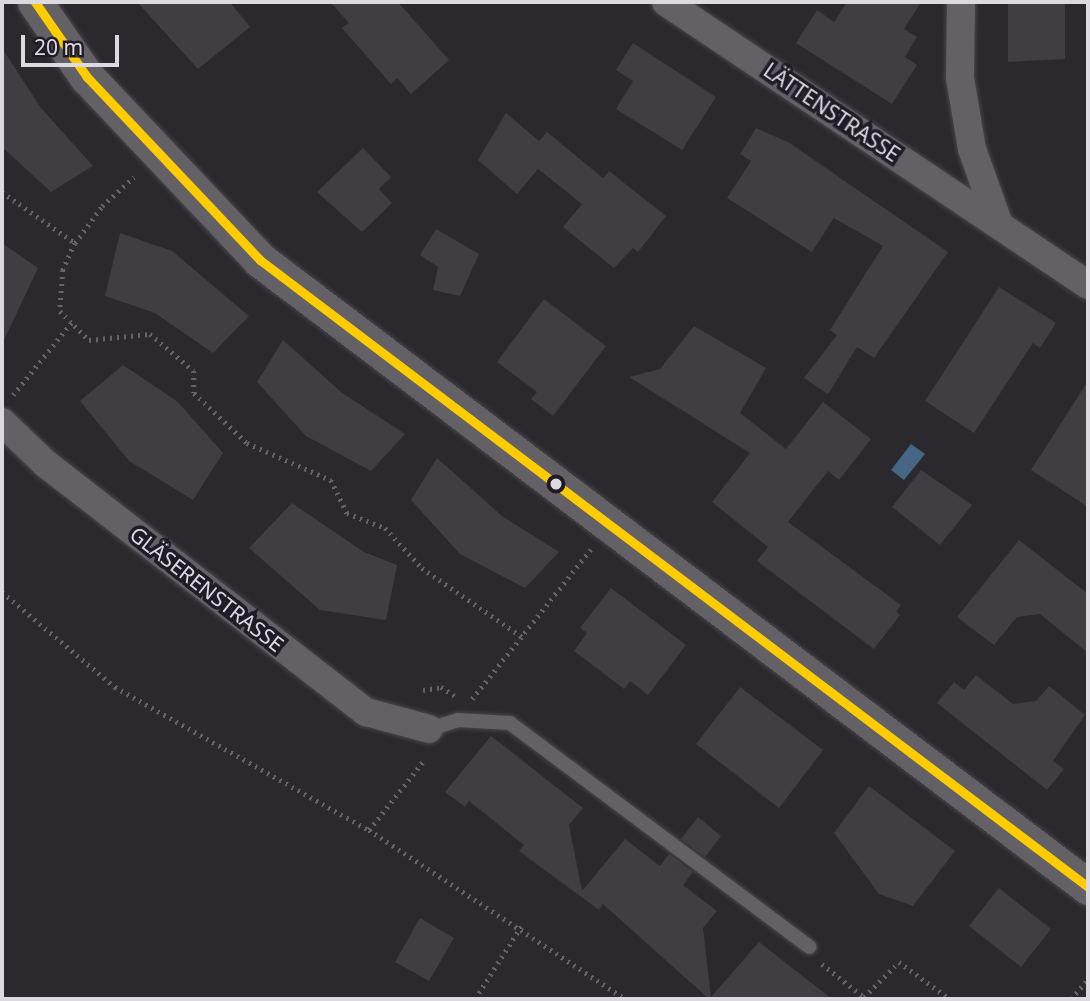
<!DOCTYPE html>
<meta charset="utf-8">
<style>
body{margin:0}
#map{position:relative;width:1090px;height:1001px;overflow:hidden;background:#2b282e;font-family:"Noto Sans",sans-serif}
div>[style]{position:absolute}
.water>*{inset:0;background:#456684}
.building>*{inset:0;background:#403d43}
.path>*{height:4.5px;margin-top:-2.25px;transform-origin:0;background:repeating-linear-gradient(90deg,#666469 0 2px,transparent 0 7px)}
.roads{filter:drop-shadow(0 0 2px #48464a) drop-shadow(0 0 2px #48464a)}
.service>*{height:14px;margin:-7px;padding:0 7px;transform-origin:7px;border-radius:7px;background:#636166}
.minor>*{height:28px;margin:-14px;padding:0 14px;transform-origin:14px;border-radius:14px;background:#636166}
.tertiary>*{height:35px;margin:-17.5px;padding:0 17.5px;transform-origin:17.5px;border-radius:17.5px;background:#636166}
.bus-1>*{height:9px;margin:-4.5px;padding:0 4.5px;transform-origin:4.5px;border-radius:4.5px;background:#fc0}
.dots>*{width:19px;height:19px;translate:-50% -50%;box-sizing:border-box;border:4px solid #211b27;border-radius:50%}
span{translate:-50% -50%;white-space:nowrap;text-align:center;line-height:1.15;-webkit-text-stroke:7px #211b27;paint-order:stroke}
.street-label{font-size:21px;color:#ddd9e1}
.frame{position:absolute;inset:0;border:4px solid #ddd9e1;pointer-events:none}
.scale{position:absolute;left:21px;top:35px;width:98px;height:32px;box-sizing:border-box;border:4px solid #ddd9e1;border-top:0;padding-left:9px;font-size:21px;line-height:24px;white-space:nowrap;color:#ddd9e1;-webkit-text-stroke:5px #211b27;paint-order:stroke}
</style>
<div id="map">
<div class="water">
<div style="clip-path:polygon(911px 444px,925px 454px,904px 480px,891px 470px)"></div>
</div>
<div class="building">
<div style="clip-path:polygon(137px 2px,230px 2px,250px 27px,198px 69px)"></div>
<div style="clip-path:polygon(330px 2px,398px 2px,449px 60px,411px 94px,397px 78px,391px 84px,342px 28px,349px 23px)"></div>
<div style="clip-path:polygon(847px 2px,921px 2px,904px 29px,917px 37px,905px 57px,917px 65px,892px 104px,796px 43px,817px 10px,834px 22px)"></div>
<div style="clip-path:polygon(1008px 2px,1065px 2px,1065px 59px,1008px 62px)"></div>
<div style="clip-path:polygon(633px 43px,716px 97px,682px 150px,616px 109px,633px 81px,616px 70px)"></div>
<div style="clip-path:polygon(2px 48px,41px 108px,93px 166px,51px 192px,2px 147px)"></div>
<div style="clip-path:polygon(506px 113px,539px 141px,547px 132px,603px 178px,609px 171px,666px 216px,638px 252px,633px 248px,614px 268px,563px 227px,582px 204px,538px 169px,517px 194px,478px 160px)"></div>
<div style="clip-path:polygon(756px 128px,788px 142px,948px 252px,874px 358px,857px 347px,828px 394px,804px 378px,837px 335px,830px 330px,883px 246px,834px 218px,812px 252px,727px 198px,751px 161px,740px 154px)"></div>
<div style="clip-path:polygon(363px 148px,391px 177px,379px 189px,392px 203px,362px 232px,317px 192px)"></div>
<div style="clip-path:polygon(436px 229px,479px 254px,460px 296px,433px 290px,438px 267px,420px 255px)"></div>
<div style="clip-path:polygon(120px 233px,172px 251px,249px 316px,213px 353px,155px 313px,105px 296px)"></div>
<div style="clip-path:polygon(2px 243px,38px 268px,2px 344px)"></div>
<div style="clip-path:polygon(999px 287px,1056px 323px,1040px 348px,1033px 343px,974px 433px,925px 401px)"></div>
<div style="clip-path:polygon(544px 299px,606px 346px,553px 416px,531px 399px,537px 392px,497px 362px)"></div>
<div style="clip-path:polygon(694px 326px,766px 368px,740px 413px,786px 449px,823px 402px,871px 439px,839px 480px,828px 471px,788px 522px,901px 605px,896px 612px,900px 615px,874px 649px,757px 561px,768px 547px,712px 502px,750px 453px,629px 377px,660px 369px)"></div>
<div style="clip-path:polygon(283px 340px,341px 392px,405px 434px,371px 471px,306px 436px,257px 382px)"></div>
<div style="clip-path:polygon(123px 365px,178px 402px,223px 453px,193px 500px,129px 461px,80px 401px)"></div>
<div style="clip-path:polygon(1088px 381px,1088px 507px,1031px 470px)"></div>
<div style="clip-path:polygon(437px 458px,502px 516px,559px 552px,525px 588px,460px 554px,411px 500px)"></div>
<div style="clip-path:polygon(921px 470px,972px 505px,940px 545px,892px 507px)"></div>
<div style="clip-path:polygon(292px 503px,364px 552px,397px 565px,386px 620px,320px 610px,249px 548px)"></div>
<div style="clip-path:polygon(1019px 540px,1088px 594px,1088px 653px,1040px 614px,1017px 617px,994px 645px,957px 617px)"></div>
<div style="clip-path:polygon(611px 588px,686px 645px,648px 695px,630px 681px,624px 689px,574px 651px,587px 633px,580px 628px)"></div>
<div style="clip-path:polygon(976px 675px,1013px 704px,1036px 701px,1049px 686px,1085px 715px,1053px 761px,1064px 769px,1047px 790px,937px 703px,954px 682px,964px 690px)"></div>
<div style="clip-path:polygon(740px 687px,823px 750px,779px 808px,696px 744px)"></div>
<div style="clip-path:polygon(491px 736px,583px 808px,569px 825px,582px 891px,625px 839px,660px 866px,669px 854px,693px 872px,683px 885px,717px 911px,703px 928px,711px 997px,759px 942px,832px 999px,709px 999px,603px 904px,599px 910px,519px 851px,524px 845px,469px 801px,465px 807px,445px 792px)"></div>
<div style="clip-path:polygon(869px 786px,955px 851px,913px 906px,879px 894px,834px 833px)"></div>
<div style="clip-path:polygon(698px 817px,721px 836px,705px 857px,681px 839px)"></div>
<div style="clip-path:polygon(999px 888px,1051px 929px,1021px 967px,969px 926px)"></div>
<div style="clip-path:polygon(420px 918px,454px 938px,429px 981px,395px 962px)"></div>
</div>
<div class="path">
<div style="left:2px;top:192px;width:89px;rotate:34.9deg"></div>
<div style="left:75px;top:243px;width:30px;rotate:114deg"></div>
<div style="left:63px;top:270px;width:41px;rotate:94.2deg"></div>
<div style="left:60px;top:311px;width:41px;rotate:45deg"></div>
<div style="left:89px;top:340px;width:61px;rotate:-5.6deg"></div>
<div style="left:150px;top:334px;width:57px;rotate:40.1deg"></div>
<div style="left:194px;top:371px;width:22px;rotate:90deg"></div>
<div style="left:194px;top:393px;width:73px;rotate:43.3deg"></div>
<div style="left:247px;top:443px;width:92px;rotate:23.8deg"></div>
<div style="left:331px;top:480px;width:37px;rotate:64deg"></div>
<div style="left:347px;top:513px;width:41px;rotate:21.5deg"></div>
<div style="left:385px;top:528px;width:54px;rotate:47.2deg"></div>
<div style="left:422px;top:568px;width:124px;rotate:34.5deg"></div>
<div style="left:75px;top:243px;width:46px;rotate:-53.9deg"></div>
<div style="left:102px;top:206px;width:43px;rotate:-42.2deg"></div>
<div style="left:13px;top:395px;width:94px;rotate:-51.1deg"></div>
<div style="left:2px;top:592px;width:148px;rotate:40.1deg"></div>
<div style="left:115px;top:687px;width:291px;rotate:29.4deg"></div>
<div style="left:369px;top:830px;width:307px;rotate:33.4deg"></div>
<div style="left:423px;top:690px;width:18px;rotate:-9deg"></div>
<div style="left:441px;top:687px;width:17px;rotate:33deg"></div>
<div style="left:472px;top:699px;width:191px;rotate:-51.6deg"></div>
<div style="left:369px;top:830px;width:90px;rotate:-51.7deg"></div>
<div style="left:822px;top:964px;width:53px;rotate:38.2deg"></div>
<div style="left:864px;top:997px;width:49px;rotate:-45deg"></div>
<div style="left:899px;top:962px;width:63px;rotate:36deg"></div>
<div style="left:475px;top:999px;width:88px;rotate:-57.6deg"></div>
<div style="left:1071px;top:999px;width:26px;rotate:-50deg"></div>
</div>
<div class="roads">
<div class="service">
<div style="left:429px;top:729px;width:30px;rotate:-17deg"></div>
<div style="left:458px;top:720px;width:52px;rotate:3.3deg"></div>
<div style="left:510px;top:723px;width:374px;rotate:36.8deg"></div>
</div>
<div class="minor">
<div style="left:666px;top:2px;width:508px;rotate:33.85deg"></div>
<div style="left:961px;top:2px;width:76px;rotate:90.8deg"></div>
<div style="left:960px;top:78px;width:72px;rotate:80.4deg"></div>
<div style="left:972px;top:149px;width:77px;rotate:70.4deg"></div>
<div style="left:2px;top:422px;width:61px;rotate:43.7deg"></div>
<div style="left:46px;top:464px;width:405px;rotate:37.8deg"></div>
<div style="left:366px;top:712px;width:65px;rotate:15.1deg"></div>
</div>
<div class="tertiary">
<div style="left:35px;top:2px;width:91px;rotate:55.3deg"></div>
<div style="left:87px;top:77px;width:252px;rotate:46.6deg"></div>
<div style="left:260px;top:260px;width:1039px;rotate:37.13deg"></div>
</div>
</div>
<div class="bus-1">
<div style="left:35px;top:2px;width:91px;rotate:55.3deg"></div>
<div style="left:87px;top:77px;width:252px;rotate:46.6deg"></div>
<div style="left:260px;top:260px;width:1039px;rotate:37.13deg"></div>
</div>
<div class="dots">
<div style="left:556px;top:484px;background:#ddd9e1"></div>
</div>
<div class="street-label">
<span style="left:832px;top:112px;rotate:34deg">LÄTTENSTRASSE</span>
<span style="left:207px;top:589px;rotate:38deg">GLÄSERENSTRASSE</span>
</div>
<div class="frame"></div>
<div class="scale">20 m</div>
</div>
